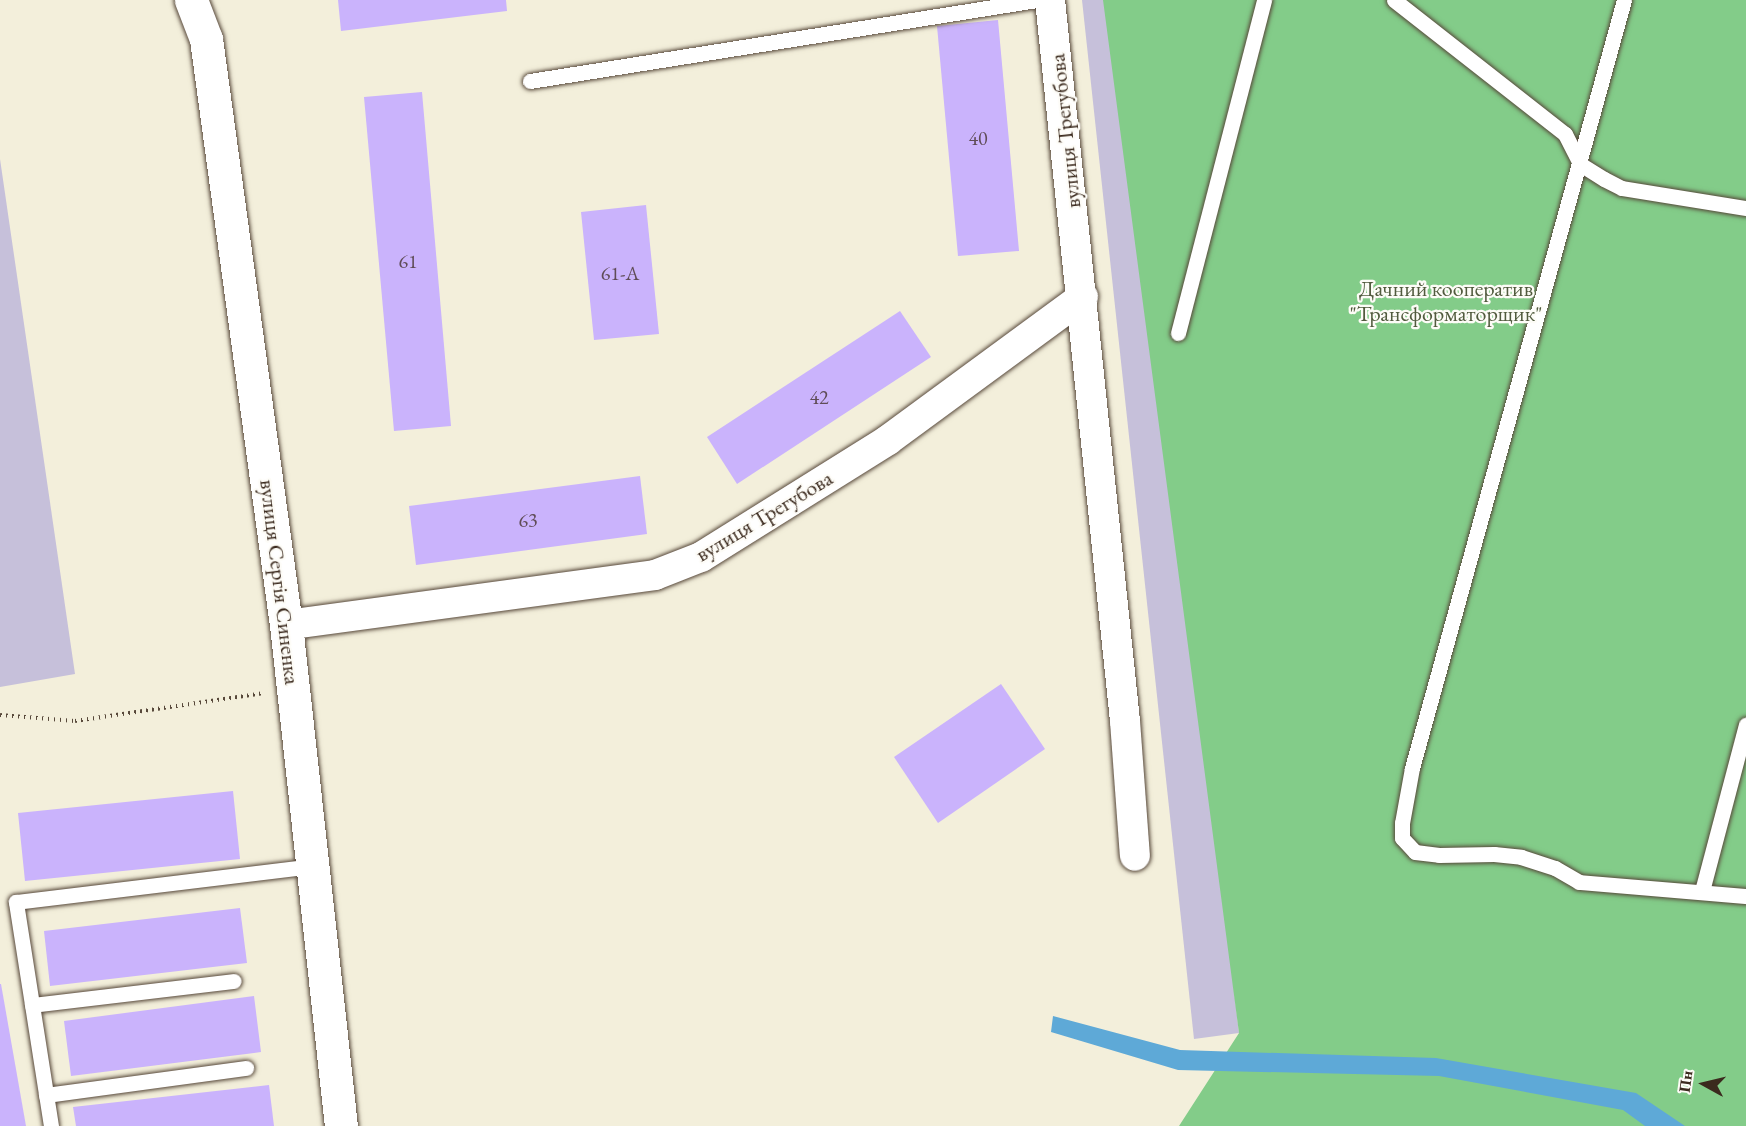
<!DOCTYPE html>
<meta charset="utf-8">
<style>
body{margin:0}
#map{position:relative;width:1746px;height:1126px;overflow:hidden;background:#f3efdb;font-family:"EB Garamond",serif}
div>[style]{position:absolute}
.industrial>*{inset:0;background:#c6c0da}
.green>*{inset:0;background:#83cc89}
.water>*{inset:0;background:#5ea9d7}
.building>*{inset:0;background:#cab3fc}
.path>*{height:4px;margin-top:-2px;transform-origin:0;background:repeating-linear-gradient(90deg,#57483a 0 1.5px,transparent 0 6px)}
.roads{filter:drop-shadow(0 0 2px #57483a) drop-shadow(0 0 2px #57483a)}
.lane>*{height:15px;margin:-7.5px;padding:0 7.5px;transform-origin:7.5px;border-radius:7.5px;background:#fff}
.street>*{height:30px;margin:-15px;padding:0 15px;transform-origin:15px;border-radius:15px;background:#fff}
.secondary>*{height:33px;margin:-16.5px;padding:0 16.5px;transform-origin:16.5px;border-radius:16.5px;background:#fff}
span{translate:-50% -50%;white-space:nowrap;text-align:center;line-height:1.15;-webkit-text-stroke:4.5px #fdfcf7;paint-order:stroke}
.number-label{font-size:20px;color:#5f4c56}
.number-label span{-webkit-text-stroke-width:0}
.street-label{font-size:22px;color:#3b2a1e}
.park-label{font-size:22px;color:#515b3e}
.north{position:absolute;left:1674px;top:1054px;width:60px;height:60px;-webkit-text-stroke:4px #fdfcf7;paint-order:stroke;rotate:278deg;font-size:16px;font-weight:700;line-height:24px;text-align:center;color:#3b2a1e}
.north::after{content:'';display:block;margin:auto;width:21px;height:27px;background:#3b2a1e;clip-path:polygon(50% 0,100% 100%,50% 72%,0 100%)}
</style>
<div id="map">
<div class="industrial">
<div style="clip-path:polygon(1082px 0,1120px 0,1239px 1033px,1194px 1039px)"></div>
<div style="clip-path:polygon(0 159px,75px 674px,0 687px)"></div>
</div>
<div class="green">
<div style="clip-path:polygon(1103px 0,1746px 0,1746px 1126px,1179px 1126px,1239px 1033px)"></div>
</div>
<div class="water">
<div style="clip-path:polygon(1053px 1016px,1180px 1050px,1436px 1058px,1636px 1093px,1685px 1126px,1645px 1126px,1623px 1110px,1439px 1076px,1178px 1070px,1051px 1032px)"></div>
</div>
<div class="building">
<div style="clip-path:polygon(338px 0,506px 0,507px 11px,341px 31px)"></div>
<div style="clip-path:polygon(998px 20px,1019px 251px,958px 256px,937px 26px)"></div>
<div style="clip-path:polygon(422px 92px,451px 426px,394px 431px,364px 97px)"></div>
<div style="clip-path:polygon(646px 205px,659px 334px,594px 340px,581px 212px)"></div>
<div style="clip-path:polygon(900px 311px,931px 357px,737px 484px,707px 437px)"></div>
<div style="clip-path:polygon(640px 476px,647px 534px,416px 565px,409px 506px)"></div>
<div style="clip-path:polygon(1001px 684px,1045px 749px,938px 823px,894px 757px)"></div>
<div style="clip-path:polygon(233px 791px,240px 859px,25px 881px,18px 813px)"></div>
<div style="clip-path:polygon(240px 908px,247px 963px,50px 986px,44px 931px)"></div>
<div style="clip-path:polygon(0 984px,1px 984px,26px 1126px,0 1126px)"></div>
<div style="clip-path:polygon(254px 996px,261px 1052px,71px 1076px,64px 1021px)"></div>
<div style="clip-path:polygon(269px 1085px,274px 1126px,76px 1126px,73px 1107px)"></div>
</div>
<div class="path">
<div style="left:0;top:715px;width:75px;rotate:4.6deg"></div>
<div style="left:75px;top:721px;width:191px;rotate:-8.4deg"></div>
</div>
<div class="roads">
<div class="lane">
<div style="left:1394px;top:0;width:217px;rotate:38.1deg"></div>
<div style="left:1565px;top:134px;width:34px;rotate:63deg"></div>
<div style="left:1580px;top:164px;width:28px;rotate:32deg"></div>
<div style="left:1604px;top:179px;width:20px;rotate:27deg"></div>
<div style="left:1622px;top:188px;width:126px;rotate:9.2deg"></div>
<div style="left:1624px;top:0;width:797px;rotate:105.43deg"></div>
<div style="left:1412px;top:768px;width:56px;rotate:100.3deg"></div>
<div style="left:1402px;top:823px;width:15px;rotate:90deg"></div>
<div style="left:1402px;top:838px;width:19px;rotate:47deg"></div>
<div style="left:1415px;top:852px;width:24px;rotate:7deg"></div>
<div style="left:1439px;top:855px;width:55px;rotate:-1deg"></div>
<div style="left:1494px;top:854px;width:27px;rotate:6deg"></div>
<div style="left:1521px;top:857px;width:36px;rotate:18deg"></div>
<div style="left:1555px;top:868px;width:28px;rotate:30deg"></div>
<div style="left:1579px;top:882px;width:168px;rotate:4.8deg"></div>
<div style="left:530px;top:81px;width:513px;rotate:-9.08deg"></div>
<div style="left:1178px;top:333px;width:344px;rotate:-75.5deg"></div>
<div style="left:1702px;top:891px;width:172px;rotate:-75.2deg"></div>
<div style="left:32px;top:1005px;width:203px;rotate:-6.8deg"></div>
<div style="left:46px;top:1095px;width:202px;rotate:-7.7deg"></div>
<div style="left:51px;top:1126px;width:227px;rotate:-98.9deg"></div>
<div style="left:16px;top:902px;width:299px;rotate:-6.9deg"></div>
</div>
<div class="street">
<div style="left:1050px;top:0;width:725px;rotate:84.06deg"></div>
<div style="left:1125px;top:721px;width:135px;rotate:85.8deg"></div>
<div style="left:286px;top:625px;width:372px;rotate:-7.7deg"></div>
<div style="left:655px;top:575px;width:49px;rotate:-21.4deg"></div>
<div style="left:701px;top:557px;width:221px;rotate:-32deg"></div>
<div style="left:888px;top:440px;width:242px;rotate:-36.3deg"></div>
</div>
<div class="secondary">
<div style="left:191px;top:0;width:42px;rotate:69deg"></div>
<div style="left:206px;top:39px;width:591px;rotate:82.23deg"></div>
<div style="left:286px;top:625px;width:504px;rotate:83.74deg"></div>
</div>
</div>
<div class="number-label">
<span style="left:978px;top:138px">40</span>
<span style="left:408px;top:261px">61</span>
<span style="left:620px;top:273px">61-А</span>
<span style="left:819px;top:397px">42</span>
<span style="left:528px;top:520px">63</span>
</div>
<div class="street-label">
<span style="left:1065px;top:131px;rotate:-96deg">вулиця Трегубова</span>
<span style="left:764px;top:516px;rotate:-31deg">вулиця Трегубова</span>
<span style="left:280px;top:582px;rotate:83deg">вулиця Сергія Синенка</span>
</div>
<div class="park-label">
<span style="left:1446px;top:301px">Дачний кооператив<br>"Трансформаторщик"</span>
</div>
<div class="north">Пн</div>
</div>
